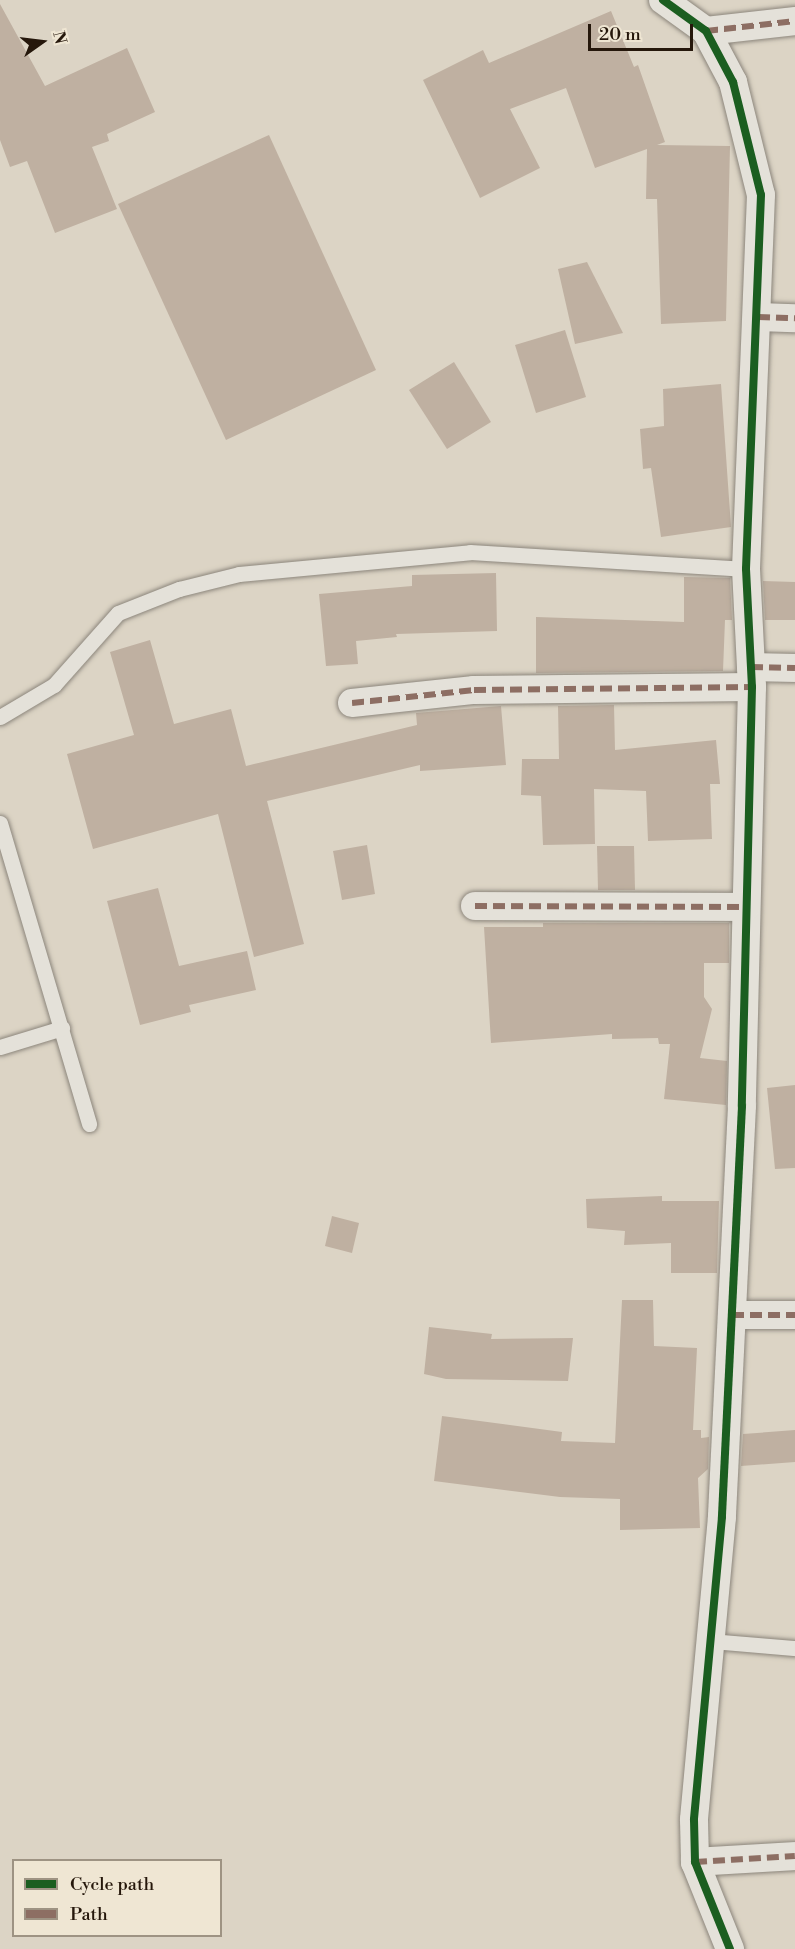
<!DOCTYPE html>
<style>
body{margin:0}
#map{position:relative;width:795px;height:1949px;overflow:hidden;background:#dcd4c5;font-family:"Libre Bodoni",serif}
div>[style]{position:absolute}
.building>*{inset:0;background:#bfb0a1}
.roads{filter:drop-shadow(0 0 2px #8c867c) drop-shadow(0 0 2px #8c867c)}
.lane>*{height:15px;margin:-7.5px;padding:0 7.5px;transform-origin:7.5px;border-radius:7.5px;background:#e4e1d9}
.street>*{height:28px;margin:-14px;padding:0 14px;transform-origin:14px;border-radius:14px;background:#e4e1d9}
.quiet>*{height:6px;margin-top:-3px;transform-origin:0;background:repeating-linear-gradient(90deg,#8d6e63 0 12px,transparent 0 18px)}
.cycleway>*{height:8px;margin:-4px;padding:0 4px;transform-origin:4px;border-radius:4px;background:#1b5e20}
span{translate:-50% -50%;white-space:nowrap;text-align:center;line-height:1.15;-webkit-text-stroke:6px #efe6d3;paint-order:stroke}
.legend{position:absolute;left:12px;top:1859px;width:210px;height:78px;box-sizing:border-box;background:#efe6d3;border:2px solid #9e9383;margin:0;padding:8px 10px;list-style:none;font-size:18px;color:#25170b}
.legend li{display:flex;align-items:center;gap:12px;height:30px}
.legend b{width:30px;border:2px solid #9e9383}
.north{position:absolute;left:12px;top:12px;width:60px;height:60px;-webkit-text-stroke:4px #efe6d3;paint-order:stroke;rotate:76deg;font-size:16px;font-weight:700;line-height:24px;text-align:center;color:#25170b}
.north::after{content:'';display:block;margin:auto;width:21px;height:27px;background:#25170b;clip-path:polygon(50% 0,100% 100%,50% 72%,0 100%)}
.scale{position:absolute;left:588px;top:24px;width:105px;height:27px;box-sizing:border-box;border:3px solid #25170b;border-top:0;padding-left:8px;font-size:18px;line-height:21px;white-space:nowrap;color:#25170b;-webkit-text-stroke:4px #efe6d3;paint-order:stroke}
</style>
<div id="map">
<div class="building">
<div style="clip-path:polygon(0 4px,45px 86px,127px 48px,155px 112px,107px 134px,109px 141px,92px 147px,117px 209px,55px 233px,27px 161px,10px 167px,0 140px)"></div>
<div style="clip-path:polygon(611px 11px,634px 67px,638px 65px,665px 142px,657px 145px,730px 146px,726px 321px,661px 324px,657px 199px,646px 199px,647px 149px,595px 168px,566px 88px,510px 109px,540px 168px,480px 198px,423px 80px,483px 50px,489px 63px)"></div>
<div style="clip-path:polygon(269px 135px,376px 370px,226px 440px,118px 204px)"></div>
<div style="clip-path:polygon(587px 262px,623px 333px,575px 344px,558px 269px)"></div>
<div style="clip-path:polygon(565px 330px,586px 397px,536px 413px,515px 345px)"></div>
<div style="clip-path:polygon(454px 362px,491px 422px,447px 449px,409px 390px)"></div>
<div style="clip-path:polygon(721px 384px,731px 527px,661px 537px,651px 468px,643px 469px,640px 429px,664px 426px,663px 389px)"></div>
<div style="clip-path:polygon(496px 573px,497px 631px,396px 634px,397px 637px,356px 641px,358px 664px,326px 666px,319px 594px,412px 586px,412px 575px)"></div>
<div style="clip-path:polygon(684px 577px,730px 578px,732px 620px,725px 620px,723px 671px,536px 673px,536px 617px,684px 622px)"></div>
<div style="clip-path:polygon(763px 581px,795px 582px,795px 620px,765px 620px)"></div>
<div style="clip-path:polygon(150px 640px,174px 724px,231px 709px,246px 766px,417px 725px,416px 713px,501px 706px,506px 765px,420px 771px,420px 765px,267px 801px,304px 944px,254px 957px,218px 814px,93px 849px,67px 754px,134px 735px,110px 652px)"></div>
<div style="clip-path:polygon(614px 705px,615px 750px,716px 740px,720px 784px,710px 784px,712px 839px,648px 841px,646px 791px,594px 789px,595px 844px,543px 845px,541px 796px,521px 795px,522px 759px,559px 759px,558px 706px)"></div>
<div style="clip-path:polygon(367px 845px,375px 894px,342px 900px,333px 851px)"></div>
<div style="clip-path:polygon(597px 846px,634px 846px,635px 890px,598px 890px)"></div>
<div style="clip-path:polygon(158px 888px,179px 966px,247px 951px,256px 990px,189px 1005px,191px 1012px,140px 1025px,107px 901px)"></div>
<div style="clip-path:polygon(543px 923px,729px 923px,729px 963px,704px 963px,704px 997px,712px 1009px,700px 1058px,727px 1061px,726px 1105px,664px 1099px,670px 1044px,659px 1044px,658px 1038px,612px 1039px,612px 1034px,491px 1043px,484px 927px,543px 927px)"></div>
<div style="clip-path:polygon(795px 1085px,795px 1168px,775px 1169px,767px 1088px)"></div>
<div style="clip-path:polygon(662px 1196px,662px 1201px,719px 1201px,717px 1273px,671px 1273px,671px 1243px,624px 1245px,625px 1231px,587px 1228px,586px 1199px)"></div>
<div style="clip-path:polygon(332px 1216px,359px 1223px,352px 1253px,325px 1246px)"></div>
<div style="clip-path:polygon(622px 1300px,653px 1300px,654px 1346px,697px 1348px,693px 1430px,701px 1430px,701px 1438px,709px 1437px,708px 1469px,698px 1478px,700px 1528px,620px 1530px,620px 1499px,560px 1497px,434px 1481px,442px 1416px,562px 1432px,561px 1441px,615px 1443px)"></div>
<div style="clip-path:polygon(429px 1327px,492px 1334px,491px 1339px,573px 1338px,568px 1381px,446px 1379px,424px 1374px)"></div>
<div style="clip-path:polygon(795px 1430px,795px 1462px,741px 1466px,743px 1434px)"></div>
</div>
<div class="roads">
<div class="lane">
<div style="left:0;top:717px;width:63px;rotate:-30.7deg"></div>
<div style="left:54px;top:685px;width:96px;rotate:-48.4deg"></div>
<div style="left:118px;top:613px;width:66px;rotate:-21.5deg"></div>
<div style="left:179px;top:589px;width:62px;rotate:-14deg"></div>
<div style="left:239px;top:574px;width:232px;rotate:-5.4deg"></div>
<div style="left:470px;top:552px;width:277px;rotate:3.5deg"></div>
<div style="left:0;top:823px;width:314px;rotate:73.5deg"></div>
<div style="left:0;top:1047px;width:65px;rotate:-17deg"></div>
<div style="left:711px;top:1641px;width:84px;rotate:4.8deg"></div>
</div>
<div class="street">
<div style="left:663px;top:0;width:53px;rotate:35.8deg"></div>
<div style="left:706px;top:31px;width:58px;rotate:62.1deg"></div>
<div style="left:733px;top:82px;width:116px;rotate:76.1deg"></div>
<div style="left:761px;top:195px;width:374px;rotate:92.3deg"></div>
<div style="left:746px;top:569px;width:118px;rotate:87.1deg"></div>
<div style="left:752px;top:687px;width:419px;rotate:91.4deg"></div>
<div style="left:742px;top:1106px;width:411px;rotate:92.8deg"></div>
<div style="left:722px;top:1517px;width:304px;rotate:95.3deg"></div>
<div style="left:694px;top:1820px;width:42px;rotate:88.6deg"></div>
<div style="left:695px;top:1862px;width:94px;rotate:68.1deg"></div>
<div style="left:706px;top:31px;width:90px;rotate:-6.4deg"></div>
<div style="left:758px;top:317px;width:37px;rotate:2deg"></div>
<div style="left:751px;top:667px;width:44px;rotate:1.3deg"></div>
<div style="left:352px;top:703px;width:123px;rotate:-6.1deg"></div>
<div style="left:474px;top:690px;width:278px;rotate:-0.6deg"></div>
<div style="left:475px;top:906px;width:271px;rotate:0.2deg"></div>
<div style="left:732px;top:1315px;width:63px"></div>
<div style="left:695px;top:1862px;width:100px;rotate:-3.4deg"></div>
</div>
</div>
<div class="quiet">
<div style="left:706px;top:31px;width:90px;rotate:-6.4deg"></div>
<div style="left:758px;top:317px;width:37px;rotate:2deg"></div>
<div style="left:751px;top:667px;width:44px;rotate:1.3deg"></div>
<div style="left:352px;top:703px;width:123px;rotate:-6.1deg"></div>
<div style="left:474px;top:690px;width:278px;rotate:-0.6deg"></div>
<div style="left:475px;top:906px;width:271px;rotate:0.2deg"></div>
<div style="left:732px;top:1315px;width:63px"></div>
<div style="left:695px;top:1862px;width:100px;rotate:-3.4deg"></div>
</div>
<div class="cycleway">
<div style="left:663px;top:0;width:53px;rotate:35.8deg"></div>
<div style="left:706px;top:31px;width:58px;rotate:62.1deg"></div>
<div style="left:733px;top:82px;width:116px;rotate:76.1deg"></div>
<div style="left:761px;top:195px;width:374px;rotate:92.3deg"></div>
<div style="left:746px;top:569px;width:118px;rotate:87.1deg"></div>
<div style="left:752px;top:687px;width:419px;rotate:91.4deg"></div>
<div style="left:742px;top:1106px;width:411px;rotate:92.8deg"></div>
<div style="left:722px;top:1517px;width:304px;rotate:95.3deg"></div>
<div style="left:694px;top:1820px;width:42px;rotate:88.6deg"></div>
<div style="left:695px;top:1862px;width:94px;rotate:68.1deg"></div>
</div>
<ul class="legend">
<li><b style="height:8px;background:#1b5e20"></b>Cycle path</li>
<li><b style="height:8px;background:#8d6e63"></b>Path</li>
</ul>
<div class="north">N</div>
<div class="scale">20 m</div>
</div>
